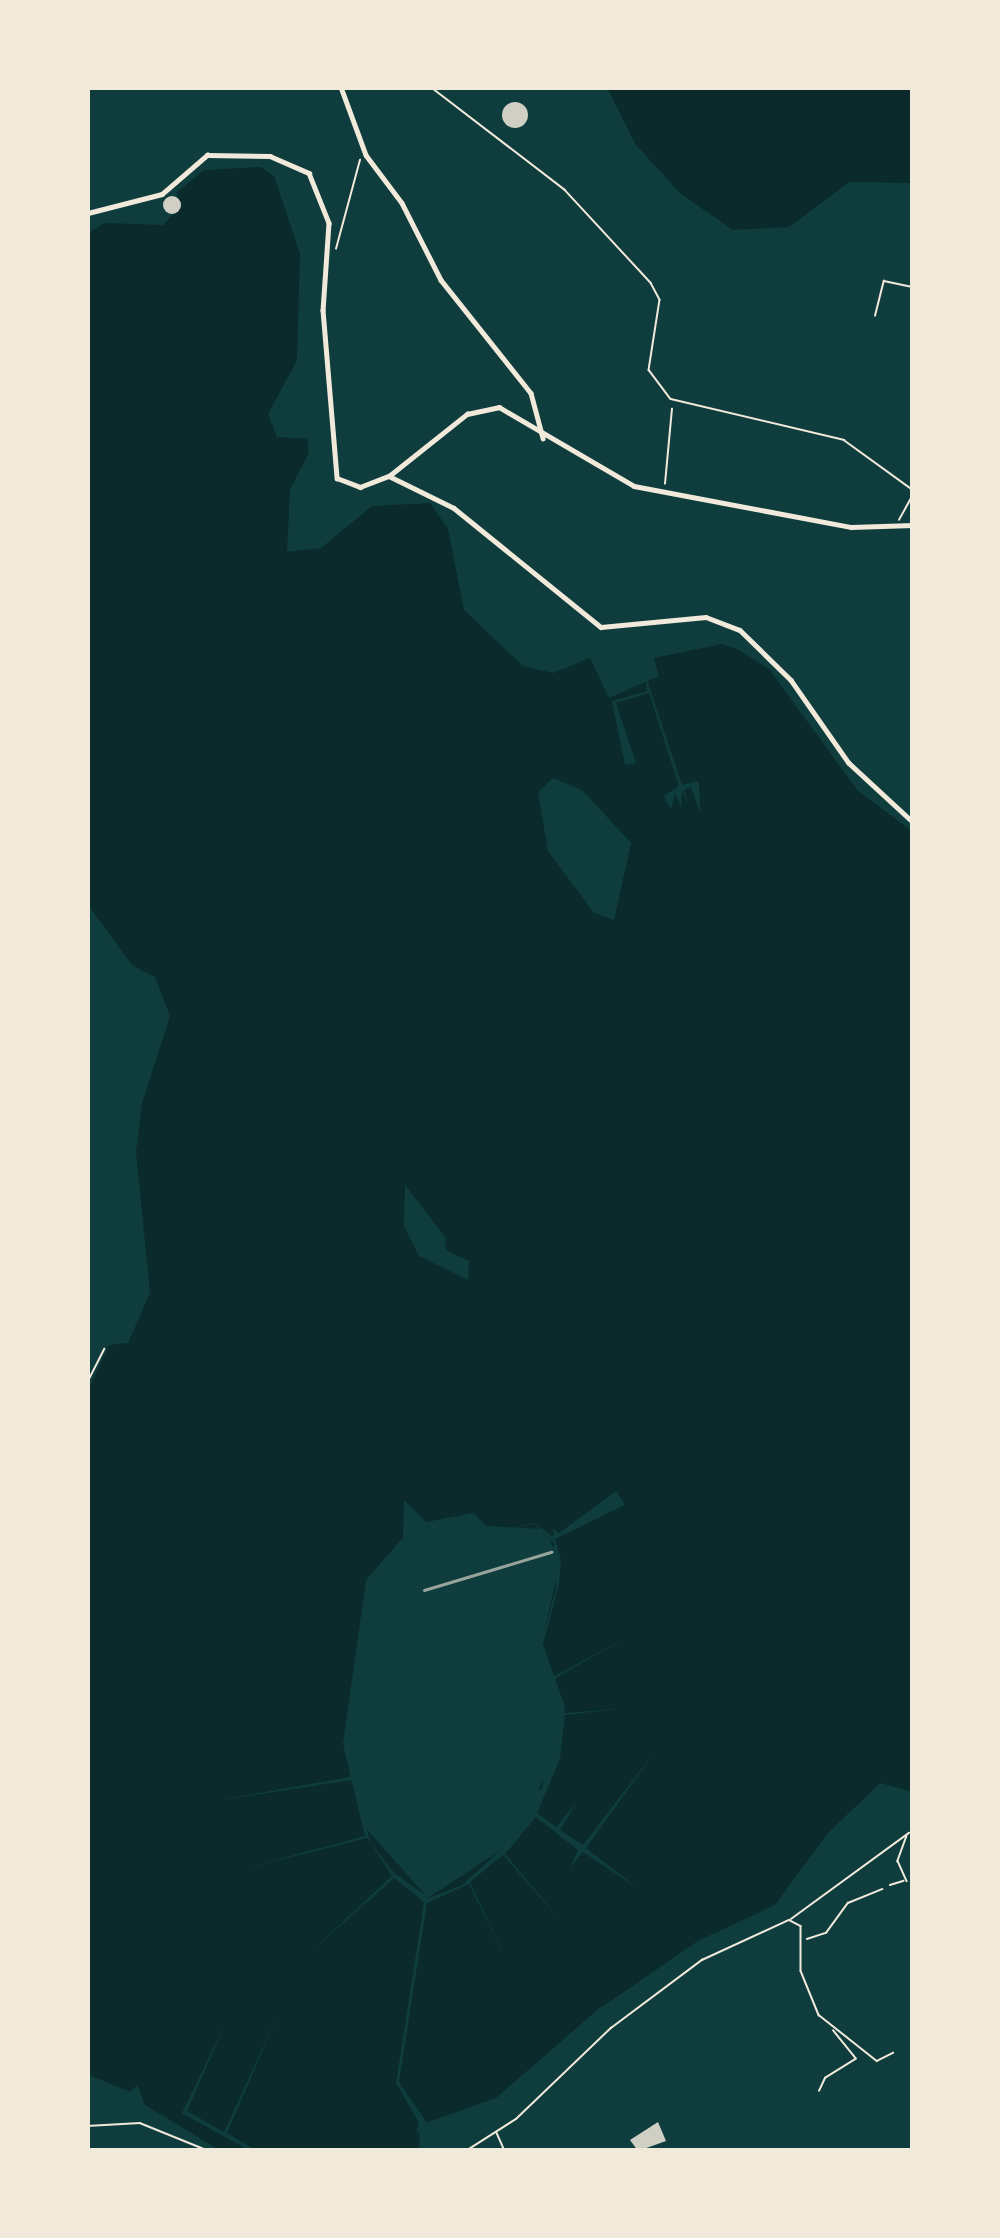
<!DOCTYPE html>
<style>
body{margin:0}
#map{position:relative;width:1000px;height:2238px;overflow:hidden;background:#0f3d3e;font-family:"Golos Text",sans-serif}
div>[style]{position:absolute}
.water>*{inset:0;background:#0a2a2b}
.pier>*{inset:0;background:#0f3d3e}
.building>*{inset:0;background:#cfcfc3}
.round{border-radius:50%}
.path>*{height:1.5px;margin:-0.75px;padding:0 0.75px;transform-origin:0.75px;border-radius:0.75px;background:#f1e9da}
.service>*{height:1.5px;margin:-0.75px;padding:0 0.75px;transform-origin:0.75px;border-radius:0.75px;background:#f1e9da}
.minor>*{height:4.5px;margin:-2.25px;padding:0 2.25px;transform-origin:2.25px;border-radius:2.25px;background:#f1e9da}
.rail>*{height:3px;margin:-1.5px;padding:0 1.5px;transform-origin:1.5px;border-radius:1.5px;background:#97a49c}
span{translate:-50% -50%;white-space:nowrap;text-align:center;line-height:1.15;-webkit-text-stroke:9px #f1e9da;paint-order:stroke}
.frame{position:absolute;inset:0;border:90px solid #f1e9da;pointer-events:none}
</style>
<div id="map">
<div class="water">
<div style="clip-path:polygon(607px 87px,913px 87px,913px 183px,849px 182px,789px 227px,733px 230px,681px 194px,636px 145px)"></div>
<div style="clip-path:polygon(evenodd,261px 167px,274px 176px,300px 254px,297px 360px,268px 414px,277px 437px,307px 439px,309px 453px,290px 489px,287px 552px,321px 548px,372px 506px,430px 503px,448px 529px,464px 610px,523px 666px,553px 673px,590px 658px,609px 698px,659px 676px,654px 658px,722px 644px,739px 650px,769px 669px,858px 791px,913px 832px,913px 1792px,880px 1783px,827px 1834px,775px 1905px,698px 1941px,596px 2011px,496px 2098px,420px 2125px,419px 2151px,221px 2151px,145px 2105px,137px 2085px,130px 2092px,87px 2074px,87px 1393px,109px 1345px,128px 1343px,150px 1293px,136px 1152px,142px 1103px,170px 1016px,155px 977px,133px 966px,87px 904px,87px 234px,104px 223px,163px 225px,182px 205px,176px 193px,204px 170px,261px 167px,553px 778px,582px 790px,631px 843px,614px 920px,594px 913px,548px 851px,538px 792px,553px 778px,261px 167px,405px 1185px,445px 1237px,446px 1250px,469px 1261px,468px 1280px,419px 1256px,404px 1227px,405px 1185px,261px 167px,404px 1500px,426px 1522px,474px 1513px,486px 1526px,544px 1529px,560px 1560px,542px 1642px,565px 1707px,545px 1778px,504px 1848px,428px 1898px,362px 1824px,343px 1744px,366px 1580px,403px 1538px,404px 1500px)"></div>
</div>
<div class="pier">
<div style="clip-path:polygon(646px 677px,682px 785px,699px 781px,700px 813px,691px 787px,684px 790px,688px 806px,682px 790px,681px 808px,675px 793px,671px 810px,664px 796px,679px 786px,649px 693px,616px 703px,636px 763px,625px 765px,612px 701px,647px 691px)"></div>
<div style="clip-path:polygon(616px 1491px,625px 1505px,555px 1539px,561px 1560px,559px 1584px,543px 1644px,549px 1679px,635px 1633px,550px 1681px,563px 1699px,565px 1713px,628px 1708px,565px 1715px,560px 1759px,537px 1813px,556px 1827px,577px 1802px,560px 1830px,583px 1845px,660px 1745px,586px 1848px,640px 1890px,583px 1852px,570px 1868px,578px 1850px,536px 1817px,505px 1854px,568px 1929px,503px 1855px,470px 1882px,512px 1972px,469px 1884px,427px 1903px,399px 2082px,430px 2127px,416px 2133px,419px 2123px,396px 2083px,424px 1902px,394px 1878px,302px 1960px,392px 1876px,367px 1838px,236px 1871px,365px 1836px,352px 1780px,208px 1802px,350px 1777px,350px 1746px,370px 1842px,393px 1872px,429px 1898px,462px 1885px,503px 1848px,533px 1789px,541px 1790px,562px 1716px,547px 1682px,540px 1648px,556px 1588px,554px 1543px,534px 1524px,494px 1532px,534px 1523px,554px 1537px,553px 1529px,559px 1533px)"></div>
<div style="clip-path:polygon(281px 2008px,227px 2133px,257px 2151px,250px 2151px,182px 2113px,228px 2018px,187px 2111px,224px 2132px)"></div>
</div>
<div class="building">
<div class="round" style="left:502px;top:102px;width:26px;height:26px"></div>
<div class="round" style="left:163px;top:196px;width:18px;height:18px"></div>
<div style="clip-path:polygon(658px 2122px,666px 2141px,638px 2151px,630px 2140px)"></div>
</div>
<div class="path">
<div style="left:336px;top:249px;width:92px;rotate:-74.9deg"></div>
<div style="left:665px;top:484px;width:75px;rotate:-84.7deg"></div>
<div style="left:87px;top:1383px;width:38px;rotate:-63deg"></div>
<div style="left:807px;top:1939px;width:20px;rotate:-18deg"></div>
<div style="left:826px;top:1933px;width:37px;rotate:-54deg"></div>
<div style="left:848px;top:1903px;width:37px;rotate:-22deg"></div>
<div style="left:87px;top:2126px;width:53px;rotate:-3.2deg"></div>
<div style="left:140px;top:2123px;width:74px;rotate:22.1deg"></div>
</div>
<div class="service">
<div style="left:431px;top:87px;width:169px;rotate:37.5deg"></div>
<div style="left:565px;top:190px;width:127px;rotate:47.2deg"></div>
<div style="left:651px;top:283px;width:19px;rotate:62deg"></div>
<div style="left:660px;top:300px;width:71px;rotate:98.9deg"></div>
<div style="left:649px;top:370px;width:36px;rotate:53deg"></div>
<div style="left:671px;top:399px;width:178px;rotate:13.3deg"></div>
<div style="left:844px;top:440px;width:85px;rotate:35.9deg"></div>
<div style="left:875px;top:316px;width:36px;rotate:-76deg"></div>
<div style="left:884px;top:281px;width:30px;rotate:12deg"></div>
<div style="left:899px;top:520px;width:29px;rotate:-61deg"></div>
<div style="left:907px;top:1836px;width:27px;rotate:110deg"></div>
<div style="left:898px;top:1861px;width:22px;rotate:66deg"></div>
<div style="left:890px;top:1885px;width:14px;rotate:-17deg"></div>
<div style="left:791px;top:1919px;width:146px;rotate:-36.1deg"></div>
<div style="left:819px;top:2091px;width:14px;rotate:-65deg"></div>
<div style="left:825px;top:2078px;width:36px;rotate:-32deg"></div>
<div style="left:856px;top:2059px;width:36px;rotate:-129deg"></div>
<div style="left:497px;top:2133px;width:20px;rotate:66deg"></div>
<div style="left:466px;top:2151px;width:59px;rotate:-32.6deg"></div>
<div style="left:516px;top:2119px;width:132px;rotate:-43.8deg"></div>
<div style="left:611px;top:2028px;width:114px;rotate:-36.8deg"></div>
<div style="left:702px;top:1960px;width:96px;rotate:-24.7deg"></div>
<div style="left:789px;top:1920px;width:13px;rotate:27deg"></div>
<div style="left:801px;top:1926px;width:45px;rotate:90deg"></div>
<div style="left:801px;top:1971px;width:48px;rotate:67.8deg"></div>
<div style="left:819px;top:2015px;width:74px;rotate:38.4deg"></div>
<div style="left:877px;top:2061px;width:18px;rotate:-27deg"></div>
</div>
<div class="minor">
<div style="left:341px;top:87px;width:72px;rotate:69.8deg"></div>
<div style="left:366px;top:155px;width:60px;rotate:53.1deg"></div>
<div style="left:402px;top:203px;width:86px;rotate:63.1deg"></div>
<div style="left:441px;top:280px;width:144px;rotate:51.5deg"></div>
<div style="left:531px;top:393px;width:47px;rotate:75.1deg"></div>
<div style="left:88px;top:213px;width:76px;rotate:-14.4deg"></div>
<div style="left:162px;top:194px;width:60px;rotate:-40.9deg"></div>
<div style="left:207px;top:155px;width:63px;rotate:0.9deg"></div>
<div style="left:270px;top:156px;width:43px;rotate:23.6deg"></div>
<div style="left:309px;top:173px;width:54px;rotate:68.2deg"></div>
<div style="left:329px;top:223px;width:87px;rotate:93.9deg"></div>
<div style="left:323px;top:310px;width:169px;rotate:85.2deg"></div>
<div style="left:337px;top:478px;width:25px;rotate:21deg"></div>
<div style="left:360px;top:487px;width:31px;rotate:-21deg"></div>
<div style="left:389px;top:476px;width:72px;rotate:26.2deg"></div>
<div style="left:454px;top:508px;width:189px;rotate:39deg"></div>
<div style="left:601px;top:627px;width:105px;rotate:-5.4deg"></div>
<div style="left:706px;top:617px;width:36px;rotate:21deg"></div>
<div style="left:740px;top:630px;width:71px;rotate:44.4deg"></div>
<div style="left:791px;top:680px;width:101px;rotate:55.1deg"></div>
<div style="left:849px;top:763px;width:87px;rotate:42.7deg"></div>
<div style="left:389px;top:476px;width:100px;rotate:-38.5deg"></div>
<div style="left:467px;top:414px;width:33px;rotate:-12deg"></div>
<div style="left:499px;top:407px;width:156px;rotate:30.3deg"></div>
<div style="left:634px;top:486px;width:221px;rotate:10.7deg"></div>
<div style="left:851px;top:527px;width:62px;rotate:-1.8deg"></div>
</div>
<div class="rail">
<div style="left:424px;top:1590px;width:133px;rotate:-16.7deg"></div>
</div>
<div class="frame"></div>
</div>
